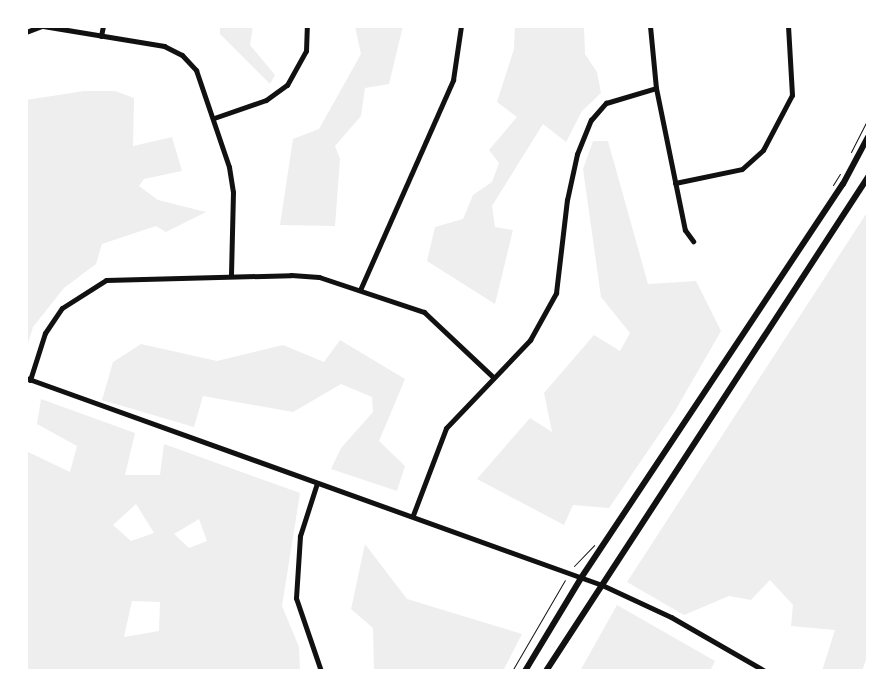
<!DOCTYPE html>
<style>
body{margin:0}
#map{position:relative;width:894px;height:697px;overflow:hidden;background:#fff;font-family:"Noto Sans",sans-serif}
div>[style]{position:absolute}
.green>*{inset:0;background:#eee}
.path>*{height:1px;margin:-0.5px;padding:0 0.5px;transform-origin:0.5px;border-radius:0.5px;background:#111}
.minor>*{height:5px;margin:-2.5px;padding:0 2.5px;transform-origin:2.5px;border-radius:2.5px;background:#111}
.tertiary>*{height:6px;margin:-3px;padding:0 3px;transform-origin:3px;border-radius:3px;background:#111}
span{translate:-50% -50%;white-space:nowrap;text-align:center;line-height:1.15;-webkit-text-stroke:4px #fff;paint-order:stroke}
.frame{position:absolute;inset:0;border:28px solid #fff;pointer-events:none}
</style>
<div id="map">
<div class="green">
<div style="clip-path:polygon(220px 26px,253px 26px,250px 45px,275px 75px,270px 84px,220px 34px)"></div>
<div style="clip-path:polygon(355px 26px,403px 26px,389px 84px,365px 88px,361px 116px,335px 146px,340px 159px,335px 226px,280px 225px,293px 139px,319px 129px,361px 54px)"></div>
<div style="clip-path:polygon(515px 26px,584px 26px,585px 54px,597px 72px,601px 93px,582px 111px,566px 142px,543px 124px,492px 206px,495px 227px,513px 230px,495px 304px,427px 261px,435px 227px,463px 219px,473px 195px,492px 182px,499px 163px,489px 150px,517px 117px,497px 102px,514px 49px)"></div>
<div style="clip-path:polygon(84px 91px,115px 91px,134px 98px,133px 146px,172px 137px,182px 171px,144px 179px,139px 186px,158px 200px,206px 212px,166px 232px,156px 226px,102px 244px,96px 264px,64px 288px,33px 327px,26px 349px,26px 100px)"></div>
<div style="clip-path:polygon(593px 141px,608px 141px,648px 284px,696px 281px,721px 331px,675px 411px,609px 508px,573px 505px,564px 525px,477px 479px,530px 418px,552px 432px,544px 393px,594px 335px,620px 351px,630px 333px,601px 297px,583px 169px)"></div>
<div style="clip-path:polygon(868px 211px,868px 654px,862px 671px,822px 671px,835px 630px,791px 626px,793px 605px,770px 580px,751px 600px,729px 596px,684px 615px,627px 582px)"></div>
<div style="clip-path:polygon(340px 340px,405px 379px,379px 441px,405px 466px,397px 491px,331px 469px,341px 448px,373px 412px,372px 397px,341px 384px,293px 412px,203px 396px,194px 427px,102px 400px,113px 362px,141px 344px,217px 361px,283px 345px,324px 362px)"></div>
<div style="clip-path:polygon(evenodd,41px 399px,135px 433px,125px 475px,160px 475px,164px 444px,300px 493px,282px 606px,299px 647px,300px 671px,26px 671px,26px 451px,70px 472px,77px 446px,37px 424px,41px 399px,136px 504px,154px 533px,131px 541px,113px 525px,136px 504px,41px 399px,199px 519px,207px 541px,189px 548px,174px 534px,199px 519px,41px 399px,132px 601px,160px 602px,159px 631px,124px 637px,132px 601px)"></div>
<div style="clip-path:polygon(365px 544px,407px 599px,522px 634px,503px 671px,374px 671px,373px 628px,351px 609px)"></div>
<div style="clip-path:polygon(617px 605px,715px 661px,710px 671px,580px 671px)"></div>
</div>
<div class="path">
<div style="left:851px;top:152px;width:37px;rotate:-63deg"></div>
<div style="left:833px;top:185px;width:13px;rotate:-58deg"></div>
<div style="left:574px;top:566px;width:29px;rotate:-46deg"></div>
<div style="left:512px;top:671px;width:105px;rotate:-59.8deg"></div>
</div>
<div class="minor">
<div style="left:43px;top:26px;width:123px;rotate:9.4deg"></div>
<div style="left:164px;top:46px;width:20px;rotate:27deg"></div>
<div style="left:182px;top:55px;width:21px;rotate:47deg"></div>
<div style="left:196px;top:70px;width:102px;rotate:71.2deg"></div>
<div style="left:229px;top:167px;width:25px;rotate:81deg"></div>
<div style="left:233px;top:192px;width:83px;rotate:91.4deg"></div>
<div style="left:650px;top:26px;width:62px;rotate:84.5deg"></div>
<div style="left:656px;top:88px;width:145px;rotate:78.5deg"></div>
<div style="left:685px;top:230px;width:14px;rotate:54deg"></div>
<div style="left:26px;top:32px;width:17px;rotate:-21deg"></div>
<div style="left:101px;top:36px;width:10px;rotate:-79deg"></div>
<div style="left:214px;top:118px;width:55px;rotate:-19.1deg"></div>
<div style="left:266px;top:100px;width:26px;rotate:-36deg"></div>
<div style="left:287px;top:85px;width:39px;rotate:-61deg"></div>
<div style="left:306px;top:51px;width:25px;rotate:-88deg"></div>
<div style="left:675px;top:183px;width:68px;rotate:-11.8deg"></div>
<div style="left:742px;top:169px;width:28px;rotate:-42deg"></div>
<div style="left:763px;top:150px;width:62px;rotate:-62.2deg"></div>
<div style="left:792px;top:95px;width:69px;rotate:-93.3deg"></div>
<div style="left:360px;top:290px;width:230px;rotate:-66.1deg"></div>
<div style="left:453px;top:80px;width:55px;rotate:-81.6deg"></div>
<div style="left:26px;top:378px;width:612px;rotate:19.77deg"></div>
<div style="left:602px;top:585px;width:76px;rotate:24.9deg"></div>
<div style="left:671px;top:617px;width:108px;rotate:29.9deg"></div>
<div style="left:30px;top:380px;width:49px;rotate:-72.3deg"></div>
<div style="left:45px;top:333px;width:30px;rotate:-56deg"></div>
<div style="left:62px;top:308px;width:52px;rotate:-32.5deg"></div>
<div style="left:106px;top:280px;width:185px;rotate:-1.5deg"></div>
<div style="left:291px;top:275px;width:28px;rotate:4deg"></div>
<div style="left:319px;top:277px;width:111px;rotate:18.4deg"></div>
<div style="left:424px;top:312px;width:95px;rotate:43.3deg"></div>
<div style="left:317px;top:483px;width:56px;rotate:107.8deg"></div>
<div style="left:300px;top:536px;width:62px;rotate:93.7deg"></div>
<div style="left:296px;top:598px;width:77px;rotate:71.1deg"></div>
<div style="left:413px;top:515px;width:93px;rotate:-69.2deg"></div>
<div style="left:446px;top:428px;width:122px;rotate:-46.3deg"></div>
<div style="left:530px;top:340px;width:54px;rotate:-61deg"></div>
<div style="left:556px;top:293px;width:94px;rotate:-83.3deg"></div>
<div style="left:567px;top:200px;width:47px;rotate:-77.7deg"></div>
<div style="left:577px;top:154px;width:37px;rotate:-68deg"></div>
<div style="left:591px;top:120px;width:23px;rotate:-49deg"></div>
<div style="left:606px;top:103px;width:52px;rotate:-16.7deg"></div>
</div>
<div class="tertiary">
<div style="left:525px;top:671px;width:109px;rotate:-58.9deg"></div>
<div style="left:581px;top:578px;width:473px;rotate:-56.4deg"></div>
<div style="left:843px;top:184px;width:53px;rotate:-62deg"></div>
<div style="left:546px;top:671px;width:590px;rotate:-56.9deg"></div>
</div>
<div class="frame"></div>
</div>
